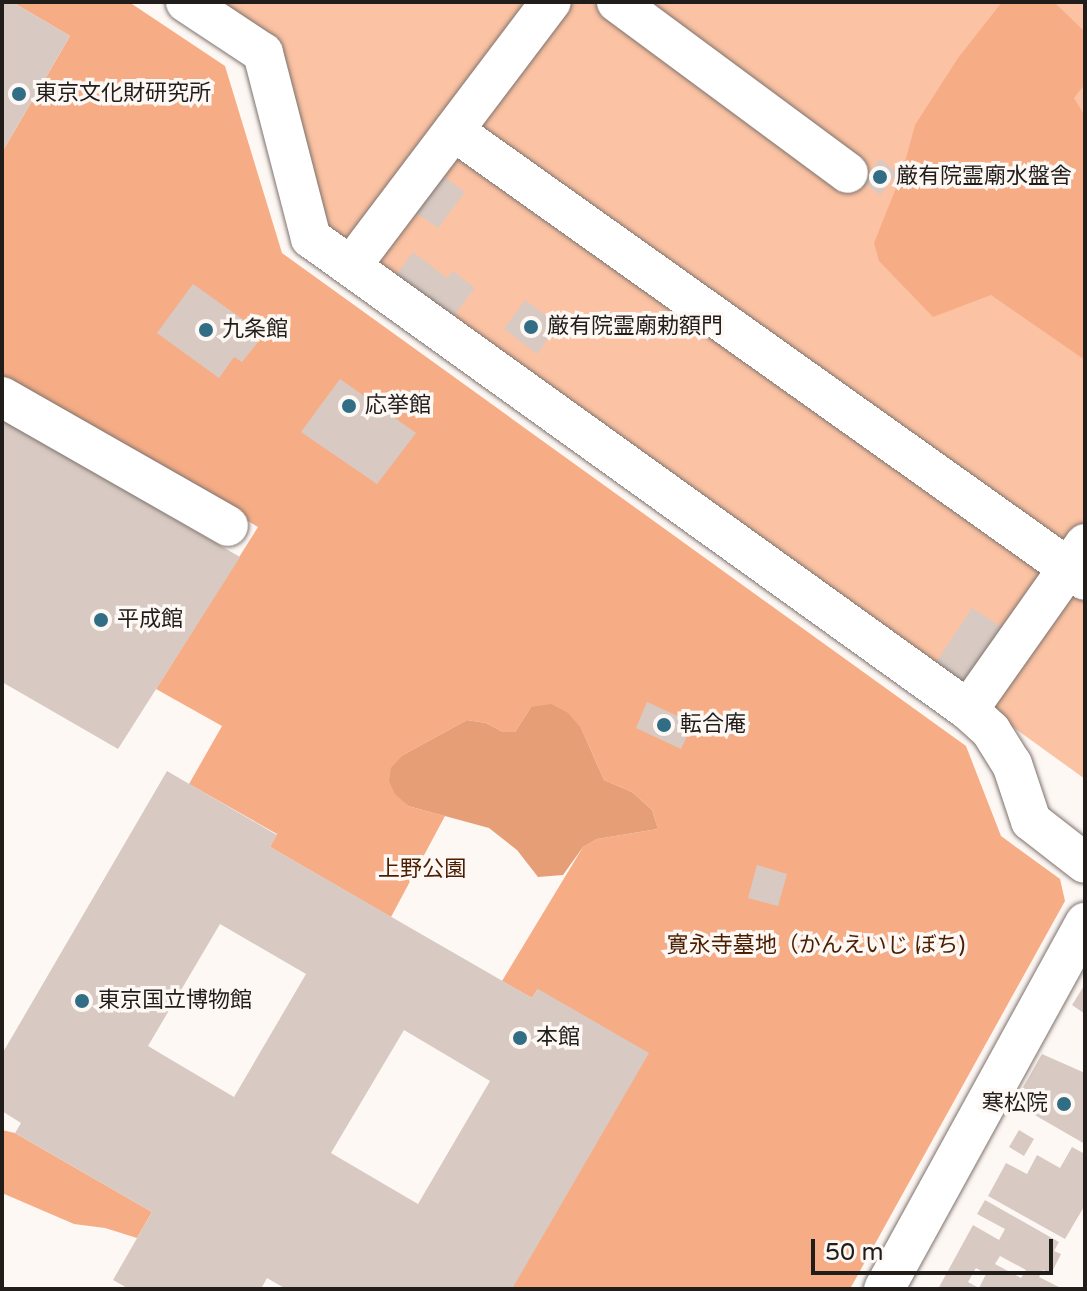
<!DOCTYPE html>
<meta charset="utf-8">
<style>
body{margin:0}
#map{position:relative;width:1087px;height:1291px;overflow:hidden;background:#fef8f5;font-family:"Varela Round","Noto Sans JP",sans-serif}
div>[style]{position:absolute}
.green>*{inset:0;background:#fbc2a3}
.forest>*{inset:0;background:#f6ad86}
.water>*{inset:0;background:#e69e77}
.building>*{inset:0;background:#d8cac3}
.roads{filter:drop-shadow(0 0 2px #7e726c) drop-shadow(0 0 2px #7e726c)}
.minor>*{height:40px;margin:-20px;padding:0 20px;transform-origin:20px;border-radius:20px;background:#fff}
.dots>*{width:22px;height:22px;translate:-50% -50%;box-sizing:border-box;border:4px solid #fef8f5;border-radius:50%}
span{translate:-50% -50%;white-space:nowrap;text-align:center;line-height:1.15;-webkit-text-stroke:7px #fef8f5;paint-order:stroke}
.poi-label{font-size:22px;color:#211d1a}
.left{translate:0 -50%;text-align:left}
.right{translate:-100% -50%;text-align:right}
.park-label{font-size:22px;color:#4a1e00}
.frame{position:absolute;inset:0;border:4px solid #211d1a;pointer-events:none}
.scale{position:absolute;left:811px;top:1239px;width:242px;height:36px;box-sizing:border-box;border:4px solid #211d1a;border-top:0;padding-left:10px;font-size:24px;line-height:28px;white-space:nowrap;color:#211d1a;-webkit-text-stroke:6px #fef8f5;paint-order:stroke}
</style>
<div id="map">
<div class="green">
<div style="clip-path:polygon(208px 2px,1085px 2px,1085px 779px,321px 229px,280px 50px)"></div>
</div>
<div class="forest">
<div style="clip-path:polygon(12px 2px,129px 2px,225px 66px,282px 253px,966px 746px,1001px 836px,1060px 879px,1065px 901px,850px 1289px,512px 1289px,538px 989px,532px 998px,502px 981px,583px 847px,597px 839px,658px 829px,652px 810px,632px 792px,604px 780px,581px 728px,531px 707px,515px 732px,503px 732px,486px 723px,467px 720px,403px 755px,389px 782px,396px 794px,408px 806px,445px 816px,391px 917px,270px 847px,277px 834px,189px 784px,222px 726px,156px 689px,258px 527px,2px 377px,2px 152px,70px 36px)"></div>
<div style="clip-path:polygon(1002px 2px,1054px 2px,1085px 32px,1085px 84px,1074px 98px,1085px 116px,1085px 360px,991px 295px,933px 317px,879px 261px,874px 243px,902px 173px,915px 125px,958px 58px)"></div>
<div style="clip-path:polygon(2px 1130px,15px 1133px,152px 1212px,137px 1238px,105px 1228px,74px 1224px,2px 1193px)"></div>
</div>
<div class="water">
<div style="clip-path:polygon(551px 704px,568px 713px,581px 728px,604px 780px,632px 792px,652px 810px,658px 829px,597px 839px,583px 847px,563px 875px,538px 877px,517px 850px,489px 828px,408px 806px,395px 794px,389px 782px,391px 768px,403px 755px,467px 720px,486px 723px,503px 732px,515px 732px,531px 707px)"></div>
</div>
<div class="building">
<div style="clip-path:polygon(2px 2px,12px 2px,70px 36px,2px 152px)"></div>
<div style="clip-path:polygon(880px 159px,898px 173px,880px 195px,862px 181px)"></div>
<div style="clip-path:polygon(442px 175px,465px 192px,438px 228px,416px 213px)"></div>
<div style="clip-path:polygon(413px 252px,447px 278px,453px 271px,475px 288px,450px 321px,394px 278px)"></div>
<div style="clip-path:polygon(193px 284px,255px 328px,250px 337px,258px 342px,242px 362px,234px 357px,219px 378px,157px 333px)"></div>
<div style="clip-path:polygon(525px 300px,558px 324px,537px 354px,504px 329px)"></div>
<div style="clip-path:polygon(340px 379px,416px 433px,377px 484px,301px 432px)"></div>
<div style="clip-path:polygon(2px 419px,240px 557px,118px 749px,2px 682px)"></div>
<div style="clip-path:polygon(972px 608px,1008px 631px,971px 688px,935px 664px)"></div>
<div style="clip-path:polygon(647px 702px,693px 723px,681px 749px,636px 728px)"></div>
<div style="clip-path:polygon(evenodd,167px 771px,277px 835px,270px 847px,532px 998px,538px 989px,649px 1053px,512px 1289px,286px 1289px,267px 1278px,261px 1289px,129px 1289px,113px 1280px,152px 1212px,15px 1133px,21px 1123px,2px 1111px,2px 1054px,167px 771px,220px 924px,306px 974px,234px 1097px,148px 1046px,220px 924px,167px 771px,404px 1030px,490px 1081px,418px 1204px,331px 1153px,404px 1030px)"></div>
<div style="clip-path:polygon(757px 865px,787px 874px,778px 906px,748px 898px)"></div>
<div style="clip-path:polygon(1085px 984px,1085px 1014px,1072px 1005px)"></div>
<div style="clip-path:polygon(1042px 1054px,1085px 1073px,1085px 1144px,1014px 1103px)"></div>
<div style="clip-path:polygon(1019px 1130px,1034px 1139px,1024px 1156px,1009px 1147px)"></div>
<div style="clip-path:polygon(1072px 1147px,1085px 1154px,1085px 1205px,1065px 1239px,988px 1196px,1006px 1163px,1027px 1174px,1037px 1155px,1060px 1168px)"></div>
<div style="clip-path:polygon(evenodd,985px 1200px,1059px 1242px,1054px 1251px,1061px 1254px,1051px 1274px,1043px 1270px,1039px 1277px,1063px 1289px,938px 1289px,973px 1225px,999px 1240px,1005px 1229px,977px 1214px,985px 1200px,1000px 1256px,1026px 1270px,1021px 1278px,995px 1264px,1000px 1256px,985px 1200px,976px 1268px,986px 1274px,979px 1288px,968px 1282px,976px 1268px)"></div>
</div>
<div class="roads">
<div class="minor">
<div style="left:186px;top:2px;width:92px;rotate:33.5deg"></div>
<div style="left:263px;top:53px;width:191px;rotate:75.5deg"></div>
<div style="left:311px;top:238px;width:809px;rotate:35.69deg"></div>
<div style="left:968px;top:710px;width:31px;rotate:42deg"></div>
<div style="left:991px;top:731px;width:39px;rotate:58deg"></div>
<div style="left:1012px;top:764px;width:60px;rotate:71.6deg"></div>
<div style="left:1031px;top:821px;width:68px;rotate:37.9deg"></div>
<div style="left:617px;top:2px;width:287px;rotate:36.5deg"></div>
<div style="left:454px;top:131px;width:774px;rotate:35.43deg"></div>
<div style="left:351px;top:266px;width:331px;rotate:-52.9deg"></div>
<div style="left:2px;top:397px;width:260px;rotate:29.7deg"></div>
<div style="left:968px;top:710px;width:203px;rotate:-54.8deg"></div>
<div style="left:884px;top:1289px;width:418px;rotate:-61.2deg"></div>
</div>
</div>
<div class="dots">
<div style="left:19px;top:94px;background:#316d85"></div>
<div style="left:880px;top:177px;background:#316d85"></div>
<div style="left:531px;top:327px;background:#316d85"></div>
<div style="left:206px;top:330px;background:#316d85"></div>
<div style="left:349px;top:406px;background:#316d85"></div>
<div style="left:101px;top:620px;background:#316d85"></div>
<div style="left:664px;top:725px;background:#316d85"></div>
<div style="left:82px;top:1001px;background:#316d85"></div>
<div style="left:520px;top:1038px;background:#316d85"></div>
<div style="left:1064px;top:1104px;background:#316d85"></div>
</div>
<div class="poi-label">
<span class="left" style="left:35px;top:94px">東京文化財研究所</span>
<span class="left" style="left:896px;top:177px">厳有院霊廟水盤舎</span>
<span class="left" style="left:547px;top:327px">厳有院霊廟勅額門</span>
<span class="left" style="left:222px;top:330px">九条館</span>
<span class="left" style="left:365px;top:406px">応挙館</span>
<span class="left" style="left:117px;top:620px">平成館</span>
<span class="left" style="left:680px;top:725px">転合庵</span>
<span class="left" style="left:98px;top:1001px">東京国立博物館</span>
<span class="left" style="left:536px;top:1038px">本館</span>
<span class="right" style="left:1048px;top:1104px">寒松院</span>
</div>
<div class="park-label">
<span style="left:422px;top:870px">上野公園</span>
<span style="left:816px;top:946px">寛永寺墓地（かんえいじ ぼち)</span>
</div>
<div class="frame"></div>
<div class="scale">50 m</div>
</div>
